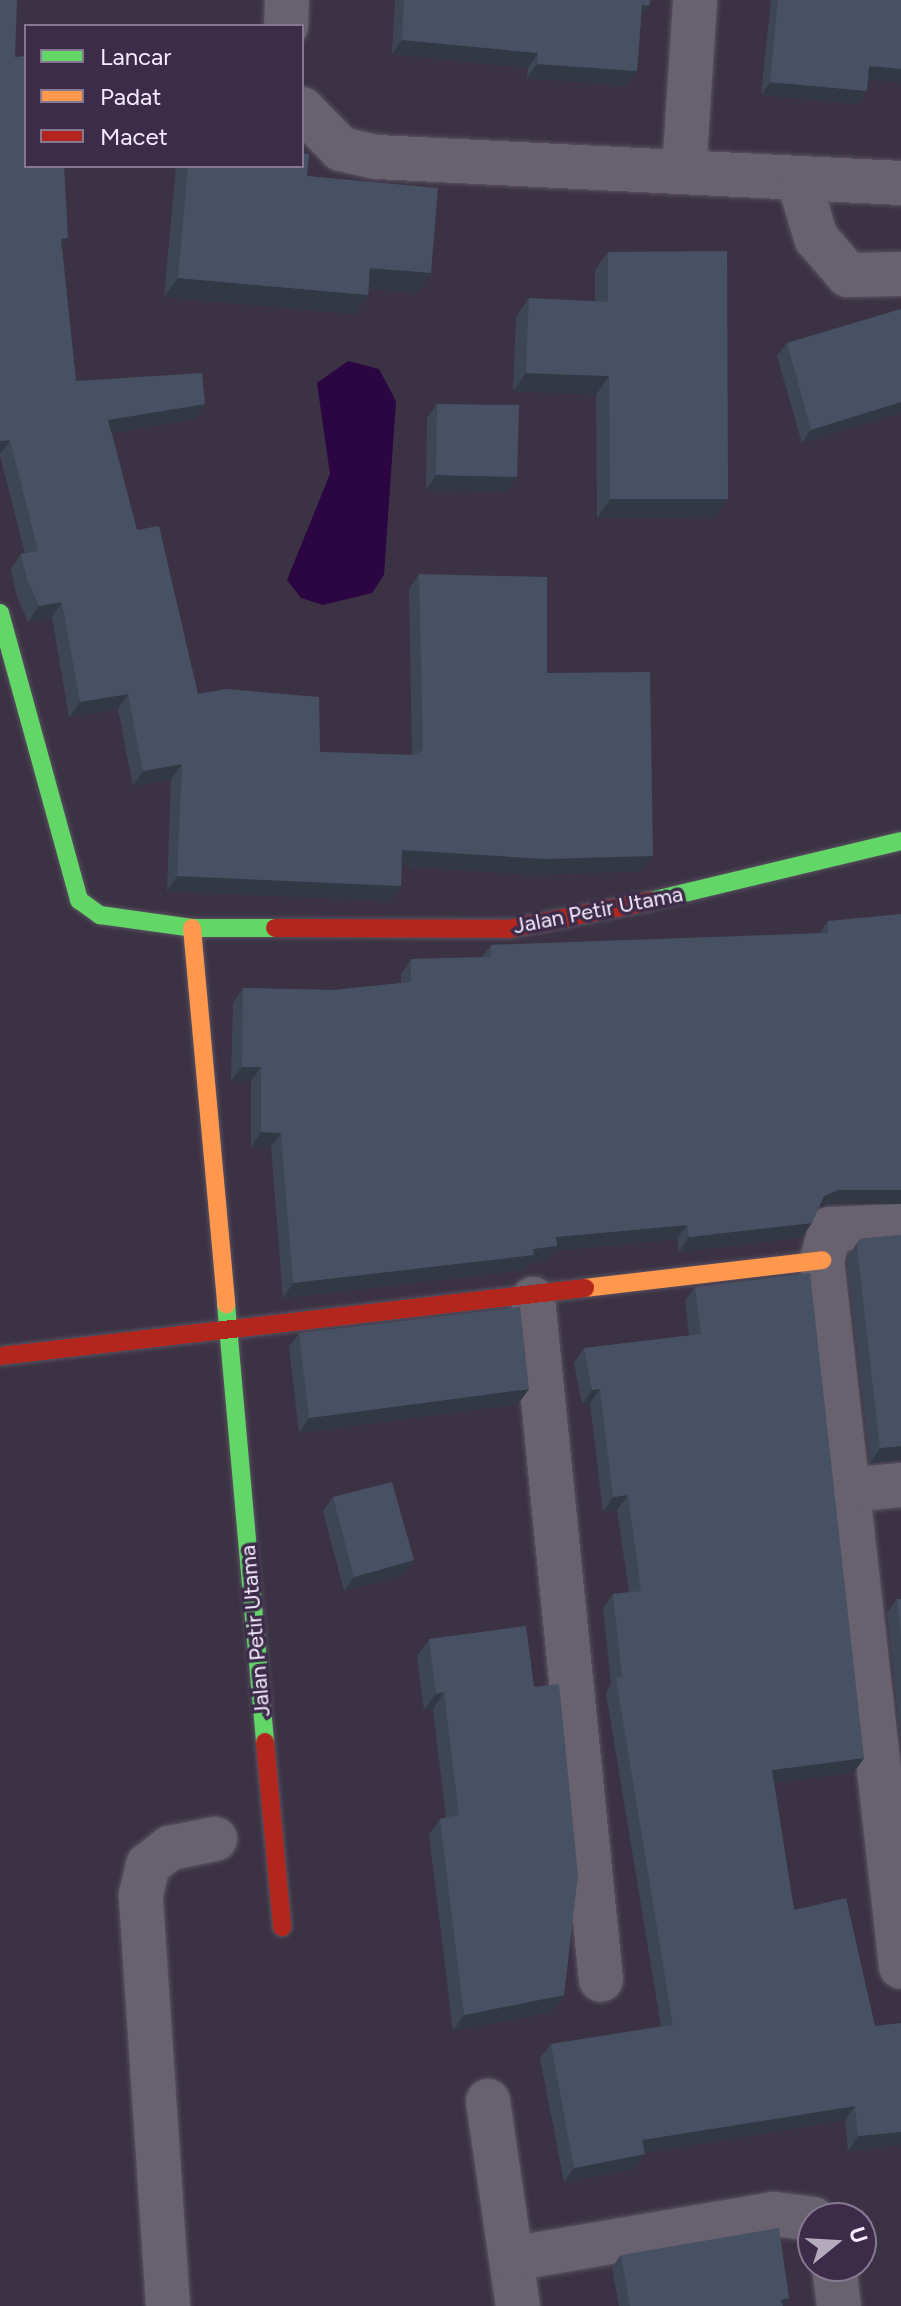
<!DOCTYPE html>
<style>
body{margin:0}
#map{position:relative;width:901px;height:2306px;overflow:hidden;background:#3b3343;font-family:Figtree,sans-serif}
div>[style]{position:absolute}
.water>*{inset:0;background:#2c0543}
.roads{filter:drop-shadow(0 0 2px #595160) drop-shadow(0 0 2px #595160)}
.street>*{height:44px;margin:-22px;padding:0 22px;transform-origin:22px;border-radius:22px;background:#68626e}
.fast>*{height:18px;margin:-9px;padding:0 9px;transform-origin:9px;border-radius:9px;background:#63d668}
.slow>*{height:18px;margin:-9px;padding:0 9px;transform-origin:9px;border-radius:9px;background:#ff974d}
.jam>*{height:18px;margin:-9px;padding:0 9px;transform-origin:9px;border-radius:9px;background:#b3261e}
.wall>*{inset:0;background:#3e4655}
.shaded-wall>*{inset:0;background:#323945}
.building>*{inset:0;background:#485163}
span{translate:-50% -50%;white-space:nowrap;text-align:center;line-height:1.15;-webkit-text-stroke:7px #3c2c4a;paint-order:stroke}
.street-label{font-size:22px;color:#f5ebfe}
.legend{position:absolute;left:24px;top:24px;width:280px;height:144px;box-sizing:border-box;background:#3c2c4a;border:2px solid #867892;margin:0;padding:10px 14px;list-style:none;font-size:24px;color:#f5ebfe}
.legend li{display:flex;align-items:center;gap:16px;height:40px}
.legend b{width:40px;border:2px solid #867892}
.north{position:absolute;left:797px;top:2202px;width:80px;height:80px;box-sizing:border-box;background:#3c2c4a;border:2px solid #867892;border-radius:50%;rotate:72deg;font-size:22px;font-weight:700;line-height:32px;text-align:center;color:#f5ebfe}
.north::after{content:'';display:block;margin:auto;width:28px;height:36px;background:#b4abbd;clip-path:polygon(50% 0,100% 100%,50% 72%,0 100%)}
</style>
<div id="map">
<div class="water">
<div style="clip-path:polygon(348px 361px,379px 369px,396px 401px,384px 575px,372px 593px,323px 605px,301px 598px,287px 580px,330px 474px,317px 383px)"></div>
</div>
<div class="roads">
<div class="street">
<div style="left:286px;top:26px;width:26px;rotate:-88deg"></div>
<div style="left:302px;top:109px;width:56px;rotate:45.7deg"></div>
<div style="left:341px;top:149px;width:37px;rotate:13deg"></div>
<div style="left:377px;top:157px;width:525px;rotate:2.84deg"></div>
<div style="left:684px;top:172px;width:172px;rotate:-86.3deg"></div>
<div style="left:798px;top:178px;width:63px;rotate:73.3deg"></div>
<div style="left:816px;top:238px;width:49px;rotate:49.1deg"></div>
<div style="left:848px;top:275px;width:53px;rotate:-1.1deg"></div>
<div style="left:901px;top:1226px;width:71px;rotate:177.6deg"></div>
<div style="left:830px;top:1229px;width:32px;rotate:104deg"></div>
<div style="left:822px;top:1260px;width:711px;rotate:83.62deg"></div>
<div style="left:533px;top:1299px;width:684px;rotate:84.3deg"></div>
<div style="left:849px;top:1490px;width:52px;rotate:-5.5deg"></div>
<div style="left:488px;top:2101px;width:207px;rotate:81.7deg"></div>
<div style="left:511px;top:2259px;width:267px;rotate:-9.7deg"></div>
<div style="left:774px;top:2214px;width:39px;rotate:7deg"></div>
<div style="left:834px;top:2266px;width:40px;rotate:82.9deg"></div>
<div style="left:168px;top:2306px;width:412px;rotate:-93.8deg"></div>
<div style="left:141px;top:1895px;width:31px;rotate:-77deg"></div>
<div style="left:148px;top:1865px;width:28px;rotate:-38deg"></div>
<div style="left:170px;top:1848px;width:46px;rotate:-11.3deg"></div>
</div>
<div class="fast">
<div style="left:0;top:613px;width:298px;rotate:74.6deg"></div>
<div style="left:79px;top:900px;width:26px;rotate:36deg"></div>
<div style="left:100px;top:915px;width:93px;rotate:8deg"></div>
<div style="left:192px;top:928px;width:83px"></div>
<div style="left:651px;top:901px;width:257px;rotate:-13.5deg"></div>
<div style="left:226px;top:1304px;width:440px;rotate:84.9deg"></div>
</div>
<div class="slow">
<div style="left:192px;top:928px;width:378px;rotate:84.8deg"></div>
<div style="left:585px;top:1288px;width:239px;rotate:-6.7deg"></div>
</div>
<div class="jam">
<div style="left:275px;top:928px;width:233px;rotate:0.2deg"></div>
<div style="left:508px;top:929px;width:146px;rotate:-11.1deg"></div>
<div style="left:0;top:1356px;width:589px;rotate:-6.63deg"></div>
<div style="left:265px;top:1742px;width:186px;rotate:84.7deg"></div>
</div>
</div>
<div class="wall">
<div style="clip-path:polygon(0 0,62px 248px,76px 381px,205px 404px,195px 419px,112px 433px,137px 530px,198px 694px,320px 752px,412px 755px,409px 589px,419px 574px,547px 673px,642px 871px,535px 875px,402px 866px,401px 886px,391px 901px,167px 891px,171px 779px,133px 786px,118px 709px,69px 717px,52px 617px,28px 622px,16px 594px,11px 569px,21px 554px,25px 553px,0 456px)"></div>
<div style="clip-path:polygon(395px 0,650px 0,649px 6px,641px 18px,637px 71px,626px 86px,527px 78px,528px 68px,392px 54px)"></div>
<div style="clip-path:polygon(771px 0,901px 0,858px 104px,761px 95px)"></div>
<div style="clip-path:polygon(176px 166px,302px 166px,307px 176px,418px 293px,369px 289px,368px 295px,355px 314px,164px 297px)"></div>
<div style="clip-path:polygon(608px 252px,728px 499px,715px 517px,597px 518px,596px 395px,513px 391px,516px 317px,529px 298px,595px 302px,595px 270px)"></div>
<div style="clip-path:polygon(901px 309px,802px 443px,777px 356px,787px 343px)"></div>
<div style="clip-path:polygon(437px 404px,517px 477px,506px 492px,426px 490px,427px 418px)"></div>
<div style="clip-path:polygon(828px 921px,828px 1204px,818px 1208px,802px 1237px,679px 1252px,677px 1239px,554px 1251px,547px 1260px,529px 1263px,524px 1270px,283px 1298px,271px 1147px,251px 1147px,251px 1081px,231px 1081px,233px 1003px,243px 988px,334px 990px,401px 983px,401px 974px,411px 959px,482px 957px,491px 945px,820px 933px)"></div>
<div style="clip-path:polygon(901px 1235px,901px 1460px,870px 1463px,847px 1262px,850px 1253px,860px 1239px)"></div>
<div style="clip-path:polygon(695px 1287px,864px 1758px,854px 1772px,774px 1783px,794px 1910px,875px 2026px,901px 2145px,848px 2151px,845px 2120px,644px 2153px,645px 2154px,634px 2169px,564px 2182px,540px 2058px,551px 2044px,661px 2026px,606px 1693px,611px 1684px,603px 1608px,613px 1594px,629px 1592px,617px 1510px,603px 1512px,590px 1403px,582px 1404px,574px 1363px,584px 1348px,689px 1336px,685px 1301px)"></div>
<div style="clip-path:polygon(299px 1333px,518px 1404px,299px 1433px,289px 1347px)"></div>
<div style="clip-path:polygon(333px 1497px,414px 1560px,403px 1575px,344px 1591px,323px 1511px)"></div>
<div style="clip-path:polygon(897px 1599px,901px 1599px,901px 1742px,887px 1613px)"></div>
<div style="clip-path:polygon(429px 1639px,564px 1995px,552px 2012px,453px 2031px,429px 1835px,440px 1819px,446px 1818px,433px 1709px,424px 1710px,417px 1656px)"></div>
<div style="clip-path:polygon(621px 2255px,789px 2298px,784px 2306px,619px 2306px,612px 2267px)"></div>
</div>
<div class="shaded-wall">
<div style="clip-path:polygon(642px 5px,649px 6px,639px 21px)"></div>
<div style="clip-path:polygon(402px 40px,538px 53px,528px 68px,392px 54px)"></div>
<div style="clip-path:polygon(537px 64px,637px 71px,626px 86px,527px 78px)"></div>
<div style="clip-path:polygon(869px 66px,901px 69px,901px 83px,860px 79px)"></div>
<div style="clip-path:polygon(770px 82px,867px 91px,858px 104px,761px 95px)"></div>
<div style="clip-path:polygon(68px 238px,58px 253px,61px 239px)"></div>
<div style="clip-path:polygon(370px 268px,431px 273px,418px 293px,356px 288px)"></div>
<div style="clip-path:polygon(178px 278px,368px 295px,355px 314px,164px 297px)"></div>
<div style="clip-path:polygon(526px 373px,609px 376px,596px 395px,513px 391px)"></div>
<div style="clip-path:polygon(901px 402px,901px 413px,802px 443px,811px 430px)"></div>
<div style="clip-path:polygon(205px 404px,195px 419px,98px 435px,108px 420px)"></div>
<div style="clip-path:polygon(10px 440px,0 454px,0 441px)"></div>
<div style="clip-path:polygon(436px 475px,517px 477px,506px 492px,426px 490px)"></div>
<div style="clip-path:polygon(610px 499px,728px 499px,715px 517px,597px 518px)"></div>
<div style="clip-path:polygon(62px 602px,52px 617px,28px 622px,39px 606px)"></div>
<div style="clip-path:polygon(128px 694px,118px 709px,69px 717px,80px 702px)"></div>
<div style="clip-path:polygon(182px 764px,171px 779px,133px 786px,143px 771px)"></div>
<div style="clip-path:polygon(402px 850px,653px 856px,642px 871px,535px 875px,391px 865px)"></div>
<div style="clip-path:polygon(177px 876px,401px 886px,391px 901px,167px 891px)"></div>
<div style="clip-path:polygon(242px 1067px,261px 1067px,251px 1081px,231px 1081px)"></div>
<div style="clip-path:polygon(261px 1132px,281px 1133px,271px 1147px,251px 1147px)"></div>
<div style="clip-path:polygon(838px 1190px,901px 1190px,901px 1204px,828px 1204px,814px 1210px,824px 1196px)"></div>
<div style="clip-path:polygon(812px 1223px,802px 1237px,679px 1252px,689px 1237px)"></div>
<div style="clip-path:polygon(687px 1225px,677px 1239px,554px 1251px,547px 1260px,529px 1263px,524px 1270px,283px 1298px,293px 1283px,533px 1249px,556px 1237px)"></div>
<div style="clip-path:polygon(529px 1389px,518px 1404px,299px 1433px,309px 1418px)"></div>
<div style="clip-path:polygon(600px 1389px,590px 1403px,582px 1404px,592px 1390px)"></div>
<div style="clip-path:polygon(901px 1446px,901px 1460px,870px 1463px,880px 1448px)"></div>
<div style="clip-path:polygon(628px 1495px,617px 1510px,603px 1512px,613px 1497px)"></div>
<div style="clip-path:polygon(414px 1560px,403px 1575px,344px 1591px,354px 1577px)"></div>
<div style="clip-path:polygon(444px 1692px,433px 1709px,424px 1710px,436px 1694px)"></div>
<div style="clip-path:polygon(864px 1758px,854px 1772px,761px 1785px,772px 1770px)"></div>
<div style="clip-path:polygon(564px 1995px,552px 2012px,453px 2031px,464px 2015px)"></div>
<div style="clip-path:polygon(855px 2106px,845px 2120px,632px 2155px,642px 2140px)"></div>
<div style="clip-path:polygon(901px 2132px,901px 2145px,848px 2151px,858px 2136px)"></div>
<div style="clip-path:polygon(645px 2154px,634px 2169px,564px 2182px,574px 2168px)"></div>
<div style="clip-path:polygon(789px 2298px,784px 2306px,777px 2306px,781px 2300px)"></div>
</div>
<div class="building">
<div style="clip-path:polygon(0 0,17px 0,15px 57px,26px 56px,26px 166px,64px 166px,68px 238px,61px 239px,76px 381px,202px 373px,205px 404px,108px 420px,137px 530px,159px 526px,198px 694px,226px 689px,319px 697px,320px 752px,414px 755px,423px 750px,419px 574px,547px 577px,547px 673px,650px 672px,653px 856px,545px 859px,402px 850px,401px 886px,177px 876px,182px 764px,143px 771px,128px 694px,80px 702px,62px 602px,39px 606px,27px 579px,21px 554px,38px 551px,10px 440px,0 441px)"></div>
<div style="clip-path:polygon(404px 0,650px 0,649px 6px,642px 5px,637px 71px,537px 64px,538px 53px,402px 40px)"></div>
<div style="clip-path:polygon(778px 0,901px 0,901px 69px,869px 66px,867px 91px,770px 82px)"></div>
<div style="clip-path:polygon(302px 153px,309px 154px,307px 176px,438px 188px,431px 273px,370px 268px,368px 295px,178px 278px,188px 166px,302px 166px)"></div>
<div style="clip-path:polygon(727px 251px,728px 499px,610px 499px,609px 376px,526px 373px,529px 298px,608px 302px,608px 252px)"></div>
<div style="clip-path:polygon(901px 309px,901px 402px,811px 430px,787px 343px)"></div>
<div style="clip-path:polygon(437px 404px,519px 405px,517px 477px,436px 475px)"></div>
<div style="clip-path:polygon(901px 914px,901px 1190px,838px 1190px,824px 1196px,812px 1223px,689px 1237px,687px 1225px,556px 1237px,557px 1246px,533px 1249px,534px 1255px,293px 1283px,281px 1133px,261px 1132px,261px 1067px,242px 1067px,243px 988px,334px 990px,411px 982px,411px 959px,491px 957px,491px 945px,828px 933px,828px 921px)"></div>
<div style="clip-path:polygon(901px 1235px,901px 1446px,880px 1448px,857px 1247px,860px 1239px)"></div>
<div style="clip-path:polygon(810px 1273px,864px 1758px,772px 1770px,794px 1910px,846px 1898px,875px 2026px,901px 2023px,901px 2132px,858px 2136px,855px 2106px,642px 2140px,645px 2154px,574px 2168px,551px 2044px,673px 2025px,616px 1678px,622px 1677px,613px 1594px,641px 1591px,628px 1495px,613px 1497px,600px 1389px,592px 1390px,584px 1348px,701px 1334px,695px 1287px)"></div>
<div style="clip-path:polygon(520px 1307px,529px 1389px,309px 1418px,299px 1333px)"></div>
<div style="clip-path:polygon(392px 1482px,414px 1560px,354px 1577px,333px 1497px)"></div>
<div style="clip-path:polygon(897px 1599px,901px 1599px,901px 1637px)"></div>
<div style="clip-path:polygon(526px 1626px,534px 1687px,559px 1684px,578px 1875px,564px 1995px,464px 2015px,440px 1819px,459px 1815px,444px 1692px,436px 1694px,429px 1639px)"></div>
<div style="clip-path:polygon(779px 2228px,789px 2298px,781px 2300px,783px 2306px,630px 2306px,621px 2255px)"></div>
</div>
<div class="street-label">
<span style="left:598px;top:910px;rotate:-11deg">Jalan Petir Utama</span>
<span style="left:255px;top:1631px;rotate:-95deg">Jalan Petir Utama</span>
</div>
<ul class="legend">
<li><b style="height:10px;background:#63d668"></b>Lancar</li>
<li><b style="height:10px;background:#ff974d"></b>Padat</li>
<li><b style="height:10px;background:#b3261e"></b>Macet</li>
</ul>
<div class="north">U</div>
</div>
